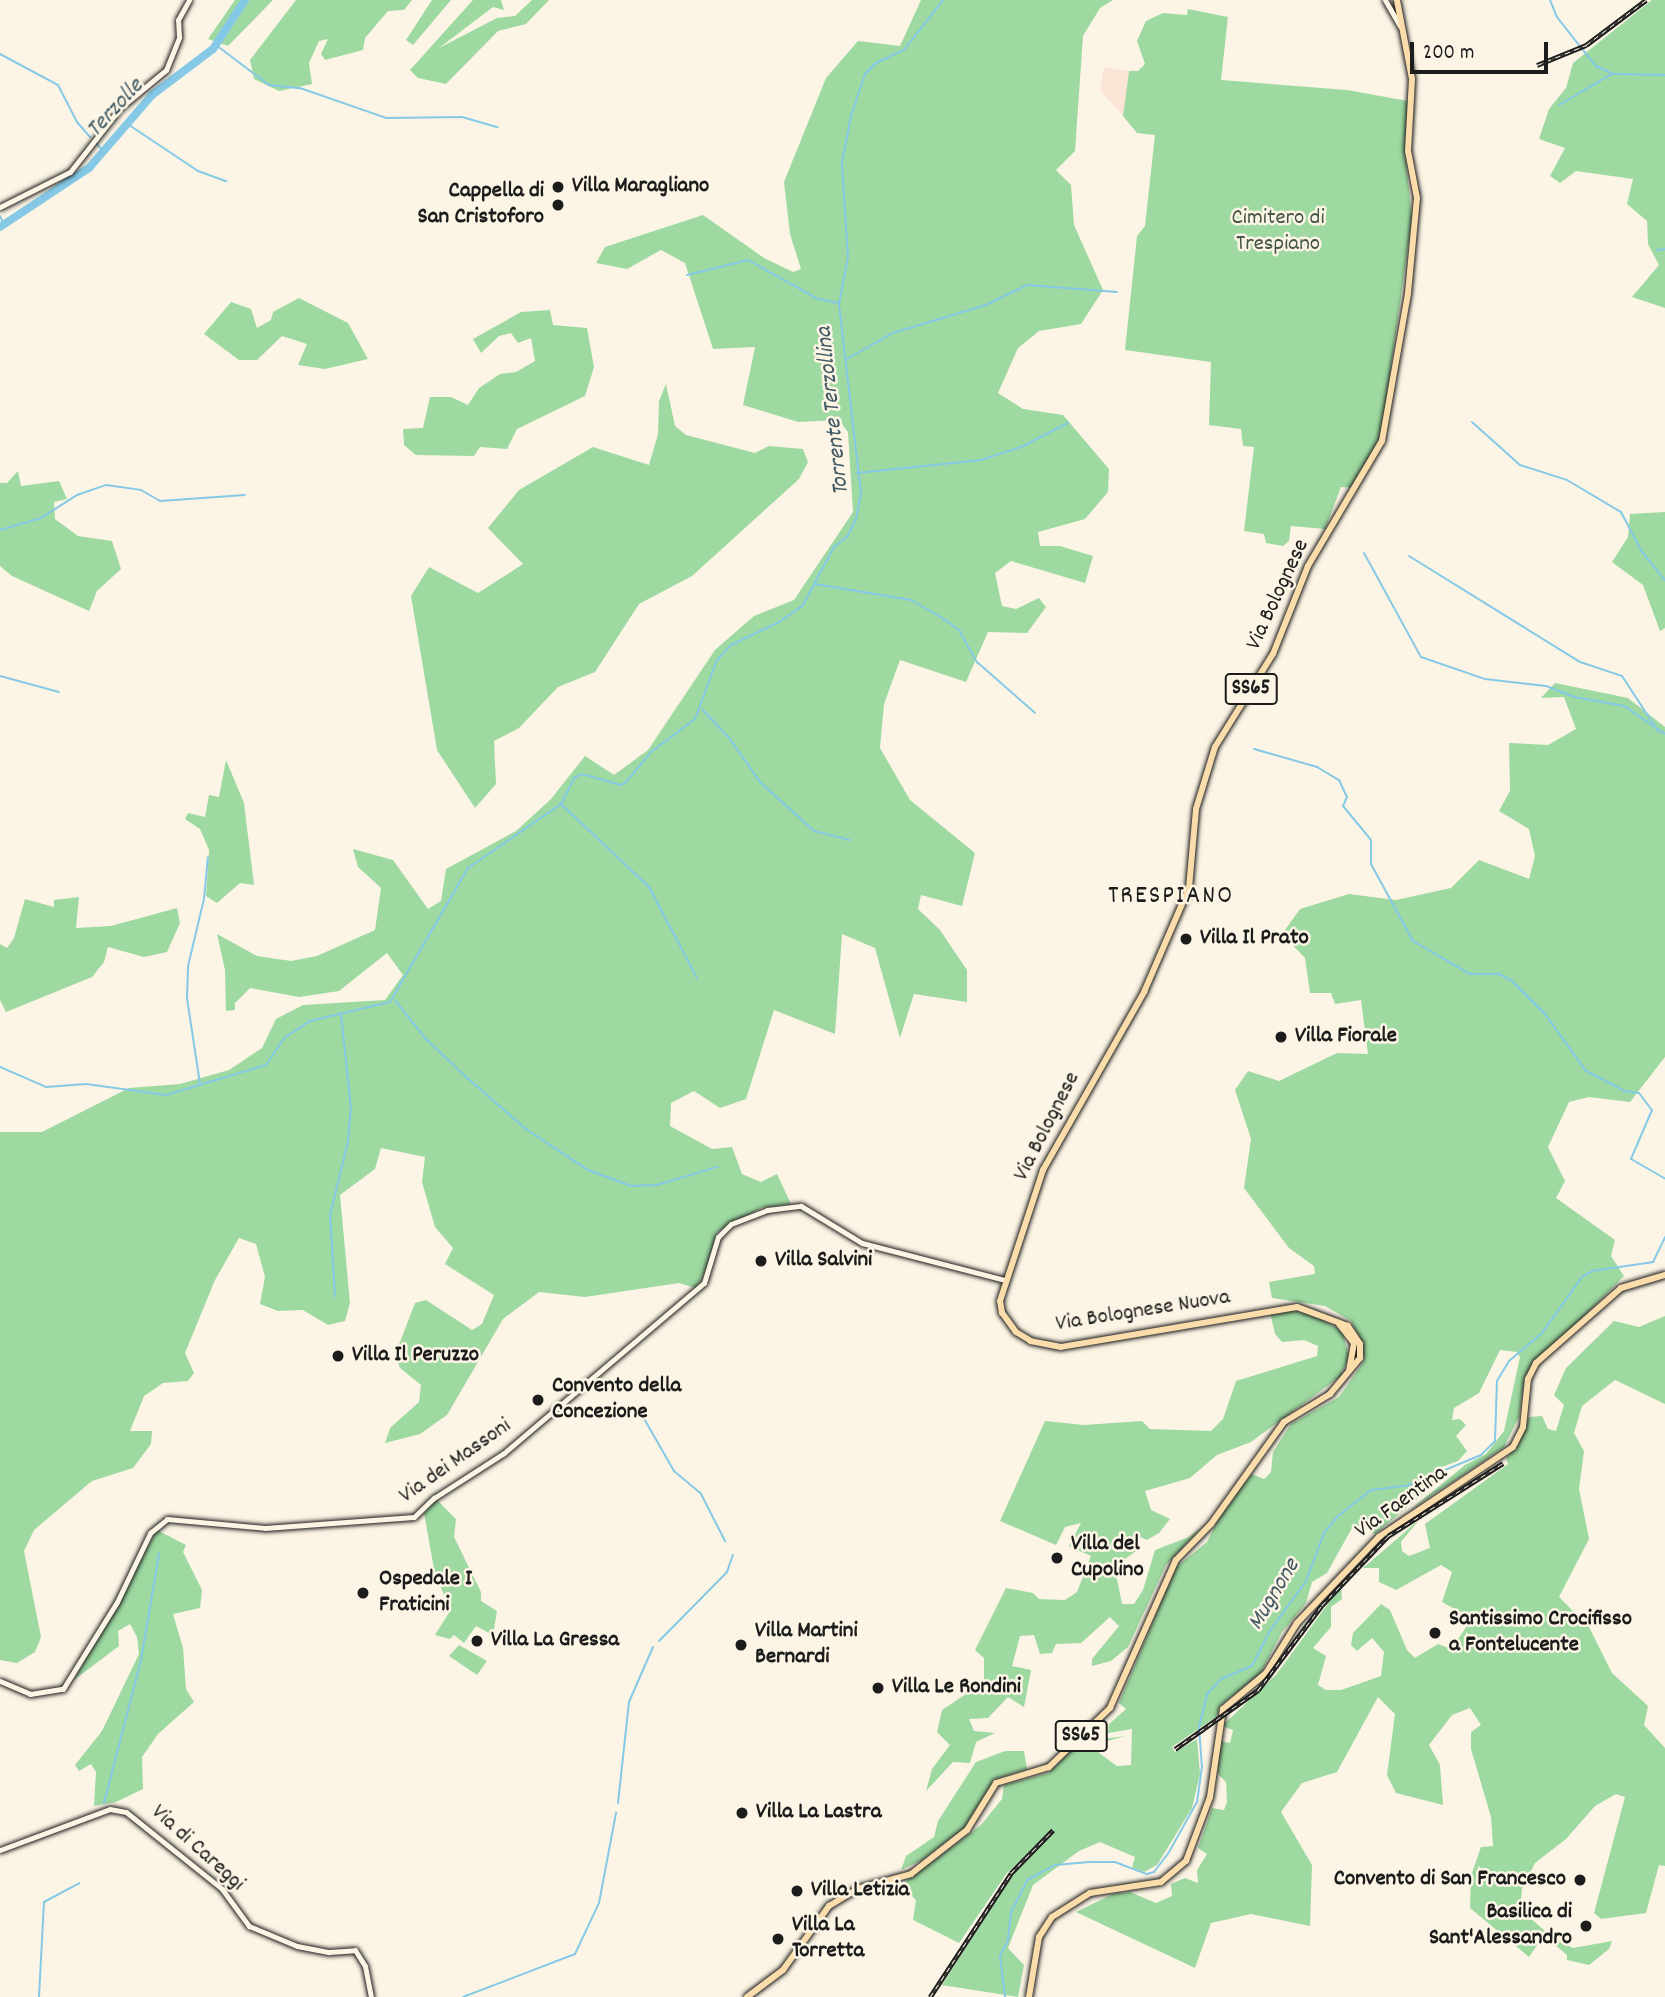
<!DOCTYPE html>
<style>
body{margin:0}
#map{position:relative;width:1665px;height:1997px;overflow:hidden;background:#fcf5e5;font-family:Dekko,sans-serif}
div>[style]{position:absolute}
.built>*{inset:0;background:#fce5d7}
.green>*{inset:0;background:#9dd9a0}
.stream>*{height:2px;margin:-1px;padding:0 1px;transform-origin:1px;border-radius:1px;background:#85c9e6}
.river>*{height:8px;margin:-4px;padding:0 4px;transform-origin:4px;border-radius:4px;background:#85c9e6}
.roads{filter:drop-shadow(0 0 2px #1c1c1c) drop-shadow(0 0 2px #1c1c1c)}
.secondary>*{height:5px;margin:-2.5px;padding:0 2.5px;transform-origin:2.5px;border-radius:2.5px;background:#fcf5e5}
.primary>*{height:6px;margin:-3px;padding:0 3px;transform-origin:3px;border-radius:3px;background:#fbddab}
.rail>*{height:4.5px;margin-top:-2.25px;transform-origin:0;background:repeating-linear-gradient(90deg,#fcf5e5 0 5px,#1c1c1c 0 10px);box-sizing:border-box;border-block:2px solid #1c1c1c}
.dots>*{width:19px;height:19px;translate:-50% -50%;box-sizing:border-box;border:4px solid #fcf5e5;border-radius:50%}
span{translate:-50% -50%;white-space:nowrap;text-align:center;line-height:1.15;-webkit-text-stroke:5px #fcf5e5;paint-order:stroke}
.shield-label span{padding:2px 5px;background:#fcf5e5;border:2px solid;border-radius:5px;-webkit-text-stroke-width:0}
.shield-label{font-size:21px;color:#1c1c1c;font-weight:700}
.poi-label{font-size:23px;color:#1c1c1c;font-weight:700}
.left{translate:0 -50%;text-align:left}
.right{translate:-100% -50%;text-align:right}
.park-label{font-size:23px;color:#435544}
.street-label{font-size:23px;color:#1c1c1c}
.water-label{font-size:24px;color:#415963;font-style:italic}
.quarter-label{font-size:26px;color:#1c1c1c;letter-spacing:2px}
.scale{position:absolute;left:1410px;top:42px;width:138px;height:32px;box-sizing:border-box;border:4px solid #1c1c1c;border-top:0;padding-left:9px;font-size:21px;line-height:24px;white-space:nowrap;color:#1c1c1c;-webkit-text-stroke:5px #fcf5e5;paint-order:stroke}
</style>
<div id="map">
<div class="built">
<div style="clip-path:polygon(1104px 67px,1129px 71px,1123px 116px,1100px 90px)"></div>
</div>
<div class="green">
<div style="clip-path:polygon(235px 0,273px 0,228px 46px,208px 39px)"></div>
<div style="clip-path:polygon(296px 0,412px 0,404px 10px,388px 11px,365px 38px,363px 50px,325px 60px,321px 54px,328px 39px,319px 41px,309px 63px,312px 84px,279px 91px,254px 79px,250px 60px)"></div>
<div style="clip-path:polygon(432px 0,451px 0,413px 45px,406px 40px)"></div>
<div style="clip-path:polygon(473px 0,501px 0,504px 10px,493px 7px,439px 48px,497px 18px,515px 16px,532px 0,549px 0,526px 24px,498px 31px,446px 84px,418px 78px,410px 70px)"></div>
<div style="clip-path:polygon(921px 0,1113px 0,1100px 8px,1083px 36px,1075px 151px,1056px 170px,1071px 185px,1074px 225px,1103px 290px,1081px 324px,1039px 331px,1018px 348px,998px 393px,1023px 409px,1063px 415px,1109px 469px,1108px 492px,1085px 519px,1038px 532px,1040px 546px,1060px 546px,1093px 556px,1085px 583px,1011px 561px,995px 573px,1002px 606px,1016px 609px,1039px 598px,1046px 607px,1027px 633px,988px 632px,966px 682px,900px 660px,884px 704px,880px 748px,910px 800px,975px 853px,962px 906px,921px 895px,918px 909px,940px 930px,967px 970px,967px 1002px,914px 994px,900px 1038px,875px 948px,842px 934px,835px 1034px,774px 1010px,746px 1099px,720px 1108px,694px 1091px,671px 1103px,670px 1126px,712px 1149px,732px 1147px,742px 1174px,761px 1182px,777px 1174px,791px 1204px,761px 1208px,717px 1232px,707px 1269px,696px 1288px,679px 1283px,585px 1297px,539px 1292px,503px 1319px,447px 1415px,420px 1434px,385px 1443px,390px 1428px,419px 1402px,421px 1385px,400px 1368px,395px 1355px,415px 1303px,426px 1300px,472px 1330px,482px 1324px,494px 1295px,445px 1264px,453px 1248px,435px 1227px,422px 1182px,425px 1157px,381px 1148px,375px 1169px,340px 1195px,350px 1303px,345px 1321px,328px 1325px,303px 1310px,278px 1311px,260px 1304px,265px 1277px,256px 1244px,239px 1238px,215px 1280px,185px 1353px,194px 1373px,188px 1381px,163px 1383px,144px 1396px,130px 1431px,152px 1431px,151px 1444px,133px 1468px,92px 1481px,34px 1530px,24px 1551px,41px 1637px,35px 1652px,17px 1663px,0 1660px,0 1132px,42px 1132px,129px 1088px,180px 1084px,229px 1070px,262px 1048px,276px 1019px,303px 1005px,385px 1000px,403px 975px,387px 953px,339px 991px,299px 997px,250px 988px,235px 1003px,235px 1010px,226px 1011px,225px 970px,217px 934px,257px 956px,291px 961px,317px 956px,375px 930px,381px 888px,358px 867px,353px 849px,393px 860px,428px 909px,441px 901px,446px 869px,516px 831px,551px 799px,585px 756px,614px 775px,648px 750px,715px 650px,754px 616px,794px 600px,853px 512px,848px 432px,839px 420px,798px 422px,743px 405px,755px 347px,713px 349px,685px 263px,661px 250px,627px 269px,596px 263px,605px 247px,703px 215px,764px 258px,793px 272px,801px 269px,790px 234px,784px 182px,826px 78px,858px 41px,900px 46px)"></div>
<div style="clip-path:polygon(1652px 0,1665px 0,1665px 308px,1632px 297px,1659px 265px,1648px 244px,1647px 221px,1627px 204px,1633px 179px,1576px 171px,1560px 183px,1550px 176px,1565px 148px,1539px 139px,1549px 109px,1566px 88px,1573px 63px)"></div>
<div style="clip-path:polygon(1188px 9px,1228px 17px,1221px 80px,1347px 90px,1408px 101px,1405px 153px,1412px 218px,1382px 431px,1355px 488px,1341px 487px,1325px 529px,1291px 526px,1289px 541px,1283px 546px,1266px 543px,1264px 534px,1244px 531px,1254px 447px,1243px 446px,1241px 429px,1209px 425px,1211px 362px,1125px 350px,1137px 236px,1145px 226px,1155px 135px,1137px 133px,1123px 116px,1129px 71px,1138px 71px,1145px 64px,1137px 41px,1146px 21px,1163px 13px,1187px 15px)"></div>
<div style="clip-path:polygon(299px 298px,348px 323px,368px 359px,325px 369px,298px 365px,307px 344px,282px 336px,257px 360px,239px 360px,204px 334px,231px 302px,251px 309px,257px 328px,271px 320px,273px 312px)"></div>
<div style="clip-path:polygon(550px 310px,553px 325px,587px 328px,594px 367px,585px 396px,517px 429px,507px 449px,480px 447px,474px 456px,416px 455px,404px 445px,403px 429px,423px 428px,430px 397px,451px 397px,468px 405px,479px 388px,500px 374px,516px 372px,535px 361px,531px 338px,518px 343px,511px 333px,499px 336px,481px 353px,473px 339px,521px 312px)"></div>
<div style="clip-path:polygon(666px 384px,675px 426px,686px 435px,755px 453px,769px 446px,803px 449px,808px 462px,799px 479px,692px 576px,639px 604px,595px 672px,558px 687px,519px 728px,494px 741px,496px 784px,475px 808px,437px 750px,411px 596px,429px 567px,478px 593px,523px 564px,488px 528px,519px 490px,593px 447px,649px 465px,658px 434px,659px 401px)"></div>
<div style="clip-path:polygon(18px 471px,21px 486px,59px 481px,67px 499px,54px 502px,55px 519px,78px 536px,112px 541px,121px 569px,97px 591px,89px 611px,12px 576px,0 566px,0 483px,7px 483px)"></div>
<div style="clip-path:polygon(1665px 512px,1665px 628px,1660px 631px,1643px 585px,1612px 562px,1628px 537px,1630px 514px)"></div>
<div style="clip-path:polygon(1555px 683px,1628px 698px,1665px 727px,1665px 1057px,1630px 1102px,1589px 1097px,1569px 1102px,1548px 1147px,1565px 1181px,1556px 1198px,1615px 1240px,1611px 1256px,1624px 1276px,1525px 1376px,1519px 1417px,1504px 1447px,1410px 1510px,1465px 1465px,1486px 1454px,1504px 1431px,1520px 1357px,1517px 1352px,1500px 1350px,1479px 1393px,1454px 1408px,1452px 1420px,1460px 1419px,1466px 1425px,1456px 1436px,1467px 1451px,1458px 1461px,1436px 1469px,1441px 1479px,1375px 1534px,1362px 1526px,1352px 1528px,1327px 1573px,1312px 1582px,1306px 1603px,1282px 1632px,1260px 1674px,1222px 1704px,1216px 1717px,1172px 1747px,1175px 1752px,1197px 1739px,1200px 1774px,1192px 1808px,1157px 1865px,1144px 1872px,1132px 1868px,1135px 1857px,1100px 1842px,1079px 1851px,1033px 1885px,1008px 1948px,1024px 1965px,1018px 1997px,942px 1985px,1012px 1875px,1053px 1831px,1007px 1873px,959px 1943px,913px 1920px,916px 1900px,901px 1885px,981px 1825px,1002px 1799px,1004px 1785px,1048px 1773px,1105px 1717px,1103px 1739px,1125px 1736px,1101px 1743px,1099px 1753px,1117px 1766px,1131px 1765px,1132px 1729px,1108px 1733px,1109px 1724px,1126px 1709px,1119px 1703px,1176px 1567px,1207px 1542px,1221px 1514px,1252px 1474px,1264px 1479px,1271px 1472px,1273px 1452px,1291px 1424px,1339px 1397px,1364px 1361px,1362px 1343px,1351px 1321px,1325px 1306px,1272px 1298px,1269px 1282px,1315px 1274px,1314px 1266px,1289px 1248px,1244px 1188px,1251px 1139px,1235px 1090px,1248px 1071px,1279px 1081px,1337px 1053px,1368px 1054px,1361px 1000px,1335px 1004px,1331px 993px,1310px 993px,1305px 958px,1282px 934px,1300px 909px,1349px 894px,1396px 900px,1451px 888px,1479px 860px,1529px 879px,1535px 856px,1529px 829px,1499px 811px,1510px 791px,1509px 743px,1548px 745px,1576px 729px,1564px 697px,1541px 698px)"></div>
<div style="clip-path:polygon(226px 760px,244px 803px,254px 885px,240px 883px,217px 903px,206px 896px,209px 850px,200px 829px,185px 819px,188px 813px,205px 817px,209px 795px,219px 797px)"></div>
<div style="clip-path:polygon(79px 897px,76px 928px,111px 926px,177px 908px,180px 923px,167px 952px,144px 957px,108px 947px,104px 962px,92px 977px,6px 1012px,0 1000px,0 944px,7px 948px,14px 938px,25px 899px,54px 907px,54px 900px)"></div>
<div style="clip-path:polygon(1293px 1311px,1314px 1315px,1342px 1331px,1349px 1356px,1341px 1376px,1251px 1442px,1217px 1455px,1190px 1478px,1145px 1491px,1151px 1510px,1170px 1519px,1159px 1533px,1147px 1540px,1140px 1537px,1139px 1549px,1108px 1571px,1117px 1579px,1122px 1604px,1134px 1604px,1143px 1590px,1155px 1550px,1189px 1537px,1203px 1526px,1166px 1565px,1128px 1647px,1111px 1661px,1092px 1666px,1092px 1659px,1119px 1626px,1110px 1617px,1081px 1643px,1056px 1644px,1052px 1653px,1040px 1654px,1034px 1635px,1020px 1636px,1012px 1666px,1031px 1670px,1024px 1707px,1008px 1697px,988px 1718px,969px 1719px,974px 1731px,995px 1733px,976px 1742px,970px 1763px,953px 1762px,926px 1791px,932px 1769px,950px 1745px,937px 1732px,942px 1710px,984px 1682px,984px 1658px,975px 1650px,1006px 1588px,1033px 1593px,1039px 1599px,1065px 1600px,1077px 1592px,1091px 1556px,1069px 1546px,1081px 1523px,1065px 1527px,1056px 1545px,1000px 1521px,1045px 1421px,1084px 1425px,1142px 1421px,1150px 1429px,1211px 1431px,1223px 1419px,1236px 1381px,1317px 1356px,1318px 1346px,1304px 1340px,1282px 1342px,1275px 1334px,1270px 1312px)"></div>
<div style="clip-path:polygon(1665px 1316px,1665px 1404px,1615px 1380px,1582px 1406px,1574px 1433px,1584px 1451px,1579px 1489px,1589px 1539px,1559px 1597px,1589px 1627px,1612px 1673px,1648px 1706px,1644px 1725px,1665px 1748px,1665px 1866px,1659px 1865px,1646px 1913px,1601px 1919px,1594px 1913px,1625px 1797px,1616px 1794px,1595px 1806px,1566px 1839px,1535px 1863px,1522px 1889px,1520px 1909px,1546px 1932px,1529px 1957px,1470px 1908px,1471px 1876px,1481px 1847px,1493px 1846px,1491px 1817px,1471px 1749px,1471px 1732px,1481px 1725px,1470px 1708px,1452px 1715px,1429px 1745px,1440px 1765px,1443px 1805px,1396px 1793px,1387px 1775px,1395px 1714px,1378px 1697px,1337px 1772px,1302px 1783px,1281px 1812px,1312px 1865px,1310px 1926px,1251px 1914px,1211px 1923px,1195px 1968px,1076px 1912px,1113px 1894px,1130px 1892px,1156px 1903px,1172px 1896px,1171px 1884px,1185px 1878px,1198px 1883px,1197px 1870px,1207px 1854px,1198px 1848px,1212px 1808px,1224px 1810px,1227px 1802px,1226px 1782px,1218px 1774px,1219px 1741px,1230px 1743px,1233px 1730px,1222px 1726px,1276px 1675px,1341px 1586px,1342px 1599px,1331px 1607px,1331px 1627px,1313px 1648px,1326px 1656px,1318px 1685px,1326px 1690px,1341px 1690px,1381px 1676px,1384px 1652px,1372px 1638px,1357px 1651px,1351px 1645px,1353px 1633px,1381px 1604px,1390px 1610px,1407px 1650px,1415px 1658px,1438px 1644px,1451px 1649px,1467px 1626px,1462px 1613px,1442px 1602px,1452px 1572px,1441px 1565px,1396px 1590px,1379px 1582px,1379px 1568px,1363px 1568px,1419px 1520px,1401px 1542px,1402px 1551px,1409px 1556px,1430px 1548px,1425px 1524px,1508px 1464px,1506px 1458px,1518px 1446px,1529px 1417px,1542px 1416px,1548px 1429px,1556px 1431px,1564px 1405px,1554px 1395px,1566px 1368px,1614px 1321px,1639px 1327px)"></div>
<div style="clip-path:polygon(436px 1499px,456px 1519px,454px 1537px,481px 1592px,481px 1601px,497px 1611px,493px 1635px,476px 1626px,464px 1643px,454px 1635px,450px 1639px,435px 1635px,450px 1611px,434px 1569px,424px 1513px)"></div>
<div style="clip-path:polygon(157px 1530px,186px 1545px,183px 1552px,202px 1590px,200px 1608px,173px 1614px,183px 1648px,186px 1689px,194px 1702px,158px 1734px,142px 1757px,143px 1789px,116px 1802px,94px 1806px,96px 1772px,91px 1764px,79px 1771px,75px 1765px,102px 1731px,139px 1654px,137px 1637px,130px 1624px,118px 1631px,119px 1646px,74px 1680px)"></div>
<div style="clip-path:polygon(459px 1645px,487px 1661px,477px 1675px,449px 1656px)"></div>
<div style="clip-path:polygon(1005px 1751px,1024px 1751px,1027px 1769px,995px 1779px,967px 1826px,922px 1860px,901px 1870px,906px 1856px,934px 1837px,938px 1821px,976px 1762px)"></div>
<div style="clip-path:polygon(1556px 1940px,1573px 1948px,1612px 1941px,1609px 1949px,1589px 1965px,1567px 1960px,1567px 1955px,1554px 1944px)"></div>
</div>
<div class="stream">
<div style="left:1550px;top:0;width:18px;rotate:68deg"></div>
<div style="left:1557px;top:17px;width:36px;rotate:52deg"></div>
<div style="left:216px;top:45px;width:66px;rotate:37deg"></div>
<div style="left:269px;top:85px;width:31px;rotate:6deg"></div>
<div style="left:300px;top:88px;width:91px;rotate:19.2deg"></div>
<div style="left:386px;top:118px;width:76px;rotate:-0.8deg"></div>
<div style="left:462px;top:117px;width:37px;rotate:16deg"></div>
<div style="left:1583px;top:50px;width:21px;rotate:51deg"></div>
<div style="left:1596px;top:66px;width:19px;rotate:25deg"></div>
<div style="left:1613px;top:74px;width:52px;rotate:1.1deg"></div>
<div style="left:0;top:54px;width:66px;rotate:28.1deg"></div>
<div style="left:58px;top:85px;width:42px;rotate:62.8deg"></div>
<div style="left:77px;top:122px;width:20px;rotate:49deg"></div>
<div style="left:1559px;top:105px;width:61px;rotate:-30.3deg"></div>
<div style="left:126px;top:123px;width:87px;rotate:33.7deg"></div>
<div style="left:198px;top:171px;width:30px;rotate:20deg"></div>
<div style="left:96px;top:143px;width:11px;rotate:49deg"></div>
<div style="left:0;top:216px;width:10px;rotate:66deg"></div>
<div style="left:1657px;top:250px;width:8px;rotate:-7deg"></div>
<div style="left:687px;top:275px;width:63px;rotate:-13.8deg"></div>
<div style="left:748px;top:260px;width:80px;rotate:29.1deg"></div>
<div style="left:818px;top:299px;width:20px;rotate:11deg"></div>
<div style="left:847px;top:359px;width:53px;rotate:-29.5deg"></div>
<div style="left:893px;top:333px;width:97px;rotate:-16.8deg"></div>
<div style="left:986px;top:305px;width:46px;rotate:-26deg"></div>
<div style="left:1027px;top:285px;width:90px;rotate:4.4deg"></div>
<div style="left:1472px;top:422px;width:64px;rotate:41.9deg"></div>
<div style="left:1520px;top:465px;width:49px;rotate:17.7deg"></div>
<div style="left:1567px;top:480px;width:63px;rotate:30.7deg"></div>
<div style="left:1621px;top:512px;width:45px;rotate:62.3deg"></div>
<div style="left:1642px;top:552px;width:36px;rotate:51deg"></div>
<div style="left:857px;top:473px;width:125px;rotate:-6deg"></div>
<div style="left:981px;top:460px;width:42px;rotate:-18deg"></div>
<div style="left:1021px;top:447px;width:53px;rotate:-27.1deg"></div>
<div style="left:0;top:530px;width:43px;rotate:-16.3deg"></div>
<div style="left:41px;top:518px;width:43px;rotate:-32.6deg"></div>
<div style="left:77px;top:495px;width:31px;rotate:-19deg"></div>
<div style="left:106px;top:485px;width:35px;rotate:8deg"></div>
<div style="left:141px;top:490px;width:22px;rotate:30deg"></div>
<div style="left:160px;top:501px;width:85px;rotate:-4deg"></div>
<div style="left:1364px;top:553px;width:119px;rotate:61.3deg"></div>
<div style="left:1421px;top:657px;width:68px;rotate:19deg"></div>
<div style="left:1485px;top:679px;width:61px;rotate:6.5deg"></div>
<div style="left:1546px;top:686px;width:30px;rotate:21deg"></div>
<div style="left:1574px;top:697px;width:51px;rotate:10.2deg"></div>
<div style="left:1624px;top:706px;width:50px;rotate:34.3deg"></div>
<div style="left:1409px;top:556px;width:201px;rotate:31.8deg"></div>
<div style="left:1580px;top:662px;width:44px;rotate:18.4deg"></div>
<div style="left:1622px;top:676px;width:66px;rotate:56.8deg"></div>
<div style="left:815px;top:584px;width:97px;rotate:9.5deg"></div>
<div style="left:911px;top:600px;width:34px;rotate:30deg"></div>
<div style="left:941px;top:617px;width:22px;rotate:36deg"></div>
<div style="left:959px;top:630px;width:37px;rotate:61deg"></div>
<div style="left:977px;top:662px;width:77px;rotate:41.3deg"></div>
<div style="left:0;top:676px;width:61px;rotate:15.2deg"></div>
<div style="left:702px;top:709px;width:41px;rotate:47deg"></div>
<div style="left:730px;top:739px;width:52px;rotate:55.1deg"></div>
<div style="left:760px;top:782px;width:73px;rotate:42.2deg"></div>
<div style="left:814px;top:831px;width:38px;rotate:14deg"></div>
<div style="left:1254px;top:749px;width:66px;rotate:15.9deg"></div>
<div style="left:1317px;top:767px;width:26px;rotate:31deg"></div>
<div style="left:1339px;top:780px;width:19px;rotate:65deg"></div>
<div style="left:1347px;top:797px;width:10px;rotate:114deg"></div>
<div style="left:1343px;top:806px;width:44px;rotate:50.5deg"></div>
<div style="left:1371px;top:840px;width:24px;rotate:90deg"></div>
<div style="left:1371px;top:864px;width:88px;rotate:61.4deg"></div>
<div style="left:1413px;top:941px;width:66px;rotate:30.1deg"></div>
<div style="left:1470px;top:974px;width:29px"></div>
<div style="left:1499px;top:974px;width:15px;rotate:28deg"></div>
<div style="left:1512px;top:981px;width:47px;rotate:45deg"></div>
<div style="left:1545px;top:1014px;width:70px;rotate:54.3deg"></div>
<div style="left:1586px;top:1071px;width:44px;rotate:27.1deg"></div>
<div style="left:1625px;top:1091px;width:14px;rotate:8deg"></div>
<div style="left:1639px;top:1093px;width:21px;rotate:53deg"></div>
<div style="left:1652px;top:1110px;width:53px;rotate:113.2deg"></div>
<div style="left:1631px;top:1159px;width:39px;rotate:30deg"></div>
<div style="left:562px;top:805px;width:120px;rotate:43.3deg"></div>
<div style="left:649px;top:887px;width:103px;rotate:62.2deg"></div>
<div style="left:395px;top:1000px;width:48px;rotate:51.7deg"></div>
<div style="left:425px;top:1038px;width:55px;rotate:43.5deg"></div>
<div style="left:465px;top:1076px;width:81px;rotate:41deg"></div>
<div style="left:526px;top:1129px;width:74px;rotate:33.5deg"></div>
<div style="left:588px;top:1170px;width:46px;rotate:20.4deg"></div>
<div style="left:631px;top:1186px;width:26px;rotate:-2deg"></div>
<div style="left:657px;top:1185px;width:63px;rotate:-16.7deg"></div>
<div style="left:0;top:1067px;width:50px;rotate:23.5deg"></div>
<div style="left:46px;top:1087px;width:40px;rotate:-4.3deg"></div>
<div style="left:86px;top:1084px;width:81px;rotate:7.8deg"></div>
<div style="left:166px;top:1095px;width:104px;rotate:-16.7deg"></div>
<div style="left:266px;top:1065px;width:32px;rotate:-56deg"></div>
<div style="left:284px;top:1038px;width:31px;rotate:-33deg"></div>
<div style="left:310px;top:1021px;width:82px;rotate:-13.4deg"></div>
<div style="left:390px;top:1002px;width:155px;rotate:-59.8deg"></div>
<div style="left:468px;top:868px;width:113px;rotate:-34.5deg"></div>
<div style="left:561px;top:804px;width:29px;rotate:-63deg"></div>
<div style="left:574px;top:778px;width:9px;rotate:-27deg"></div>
<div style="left:582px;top:774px;width:41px;rotate:15.8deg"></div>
<div style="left:621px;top:785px;width:6px;rotate:-31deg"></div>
<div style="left:626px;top:782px;width:39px;rotate:-50deg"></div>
<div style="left:651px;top:752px;width:55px;rotate:-36.9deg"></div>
<div style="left:695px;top:719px;width:63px;rotate:-69.6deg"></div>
<div style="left:717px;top:660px;width:21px;rotate:-47deg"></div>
<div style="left:731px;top:645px;width:53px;rotate:-25.6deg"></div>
<div style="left:779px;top:622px;width:29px;rotate:-35deg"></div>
<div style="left:803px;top:605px;width:66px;rotate:-61.9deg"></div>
<div style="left:834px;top:547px;width:16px;rotate:-38deg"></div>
<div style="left:847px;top:537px;width:20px;rotate:-63deg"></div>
<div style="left:856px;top:519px;width:25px;rotate:-79deg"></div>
<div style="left:861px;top:494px;width:191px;rotate:-96.6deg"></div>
<div style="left:839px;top:304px;width:48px;rotate:-79.2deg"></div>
<div style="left:848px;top:257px;width:94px;rotate:-93.7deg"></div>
<div style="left:842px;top:163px;width:48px;rotate:-79.2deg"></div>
<div style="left:851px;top:116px;width:44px;rotate:-71.6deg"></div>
<div style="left:865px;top:74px;width:16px;rotate:-45deg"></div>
<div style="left:876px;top:63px;width:31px;rotate:-25deg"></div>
<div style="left:904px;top:50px;width:63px;rotate:-52deg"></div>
<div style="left:200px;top:1084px;width:87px;rotate:-98.6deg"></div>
<div style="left:187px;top:998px;width:32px;rotate:-88deg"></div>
<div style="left:188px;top:966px;width:69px;rotate:-76.6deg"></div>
<div style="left:204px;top:899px;width:42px;rotate:-84.6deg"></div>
<div style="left:335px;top:1296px;width:81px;rotate:-93.5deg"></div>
<div style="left:330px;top:1215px;width:76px;rotate:-76.3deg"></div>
<div style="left:348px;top:1141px;width:33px;rotate:-85deg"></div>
<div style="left:351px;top:1108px;width:95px;rotate:-96.1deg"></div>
<div style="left:642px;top:1415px;width:64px;rotate:60.3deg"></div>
<div style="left:674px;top:1471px;width:35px;rotate:40deg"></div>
<div style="left:701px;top:1494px;width:53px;rotate:62.9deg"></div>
<div style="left:659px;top:1641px;width:97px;rotate:-45.4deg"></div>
<div style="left:727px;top:1572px;width:18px;rotate:-71deg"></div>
<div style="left:104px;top:1803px;width:148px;rotate:-75.5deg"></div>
<div style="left:141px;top:1660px;width:108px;rotate:-80.4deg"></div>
<div style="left:618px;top:1803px;width:102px;rotate:-83.8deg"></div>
<div style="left:629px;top:1702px;width:60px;rotate:-66.4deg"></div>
<div style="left:39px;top:1997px;width:95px;rotate:-87deg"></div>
<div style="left:44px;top:1902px;width:40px;rotate:-28deg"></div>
<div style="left:463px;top:1997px;width:120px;rotate:-21deg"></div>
<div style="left:575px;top:1954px;width:56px;rotate:-64.8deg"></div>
<div style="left:599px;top:1903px;width:92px;rotate:-79.3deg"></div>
<div style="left:1005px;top:1997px;width:41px;rotate:-97deg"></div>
<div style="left:1000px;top:1956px;width:18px;rotate:-63deg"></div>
<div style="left:1008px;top:1940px;width:28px;rotate:-84deg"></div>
<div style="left:1011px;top:1912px;width:36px;rotate:-63deg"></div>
<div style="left:1027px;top:1880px;width:32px;rotate:-28deg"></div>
<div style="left:1055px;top:1865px;width:37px;rotate:-5deg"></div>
<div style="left:1092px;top:1862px;width:23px"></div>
<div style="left:1115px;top:1862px;width:34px;rotate:21deg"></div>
<div style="left:1147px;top:1874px;width:7px;rotate:-16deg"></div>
<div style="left:1154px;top:1872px;width:25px;rotate:-53deg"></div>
<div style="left:1169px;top:1852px;width:57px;rotate:-60.8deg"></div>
<div style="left:1197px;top:1802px;width:34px;rotate:-82deg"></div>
<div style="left:1202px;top:1768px;width:41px;rotate:-94.2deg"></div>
<div style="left:1199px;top:1727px;width:34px;rotate:-76deg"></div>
<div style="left:1207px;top:1694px;width:21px;rotate:-47deg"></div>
<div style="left:1221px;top:1679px;width:34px;rotate:-23deg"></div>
<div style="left:1252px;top:1666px;width:38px;rotate:-63deg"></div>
<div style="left:1269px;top:1632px;width:63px;rotate:-54deg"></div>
<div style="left:1306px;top:1581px;width:51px;rotate:-69.4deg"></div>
<div style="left:1324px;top:1533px;width:21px;rotate:-51deg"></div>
<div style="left:1337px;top:1517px;width:43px;rotate:-38.5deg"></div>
<div style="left:1371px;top:1490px;width:38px;rotate:-7deg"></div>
<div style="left:1409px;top:1485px;width:78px;rotate:-22.6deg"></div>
<div style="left:1481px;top:1455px;width:20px;rotate:-45deg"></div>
<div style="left:1495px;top:1441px;width:60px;rotate:-88.1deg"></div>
<div style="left:1497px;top:1381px;width:23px;rotate:-59deg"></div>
<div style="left:1509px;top:1361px;width:43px;rotate:-40.3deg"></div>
<div style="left:1542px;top:1333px;width:69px;rotate:-54.5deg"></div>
<div style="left:1582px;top:1277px;width:12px;rotate:-31deg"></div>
<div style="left:1592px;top:1271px;width:62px;rotate:-8.4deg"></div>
<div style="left:1653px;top:1262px;width:28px;rotate:-64deg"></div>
</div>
<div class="river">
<div style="left:0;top:227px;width:107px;rotate:-33.5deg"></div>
<div style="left:89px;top:168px;width:96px;rotate:-49.2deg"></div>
<div style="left:152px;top:95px;width:76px;rotate:-37deg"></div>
<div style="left:213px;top:49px;width:59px;rotate:-56.9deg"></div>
</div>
<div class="roads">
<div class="secondary">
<div style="left:1385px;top:0;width:30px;rotate:60deg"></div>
<div style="left:0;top:207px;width:78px;rotate:-26.6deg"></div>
<div style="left:70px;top:172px;width:81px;rotate:-52deg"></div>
<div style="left:120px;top:108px;width:60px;rotate:-39.6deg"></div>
<div style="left:166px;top:70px;width:35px;rotate:-68deg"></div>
<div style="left:179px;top:37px;width:17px;rotate:-93deg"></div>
<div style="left:178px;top:20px;width:23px;rotate:-61deg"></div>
<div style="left:0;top:1681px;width:33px;rotate:23deg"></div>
<div style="left:30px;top:1694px;width:33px;rotate:-9deg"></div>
<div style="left:63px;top:1689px;width:102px;rotate:-58.2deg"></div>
<div style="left:117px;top:1602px;width:76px;rotate:-64.4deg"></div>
<div style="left:150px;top:1533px;width:22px;rotate:-39deg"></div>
<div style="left:167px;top:1519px;width:98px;rotate:5.2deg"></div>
<div style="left:265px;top:1528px;width:149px;rotate:-4.2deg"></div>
<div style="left:414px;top:1517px;width:28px;rotate:-44deg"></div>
<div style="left:434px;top:1498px;width:83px;rotate:-32.7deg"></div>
<div style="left:504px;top:1453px;width:262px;rotate:-40.4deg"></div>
<div style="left:704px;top:1283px;width:48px;rotate:-73.1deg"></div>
<div style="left:718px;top:1237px;width:18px;rotate:-45deg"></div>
<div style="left:731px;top:1224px;width:39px;rotate:-21deg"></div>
<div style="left:767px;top:1210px;width:34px;rotate:-7deg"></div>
<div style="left:801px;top:1206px;width:71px;rotate:31.2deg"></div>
<div style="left:862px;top:1243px;width:148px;rotate:14.5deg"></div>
<div style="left:0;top:1850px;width:117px;rotate:-20.4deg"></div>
<div style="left:110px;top:1809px;width:16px;rotate:11deg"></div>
<div style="left:126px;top:1812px;width:123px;rotate:38.7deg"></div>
<div style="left:222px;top:1889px;width:46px;rotate:53.9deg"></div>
<div style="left:249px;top:1926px;width:52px;rotate:22.6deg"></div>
<div style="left:297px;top:1946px;width:33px;rotate:11deg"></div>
<div style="left:329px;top:1952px;width:26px;rotate:-4deg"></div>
<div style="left:355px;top:1950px;width:19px;rotate:58deg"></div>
<div style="left:365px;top:1966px;width:32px;rotate:79deg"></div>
</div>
<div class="primary">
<div style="left:1339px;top:1324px;width:24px;rotate:52deg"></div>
<div style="left:1354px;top:1343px;width:27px;rotate:100deg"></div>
<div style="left:747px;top:1997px;width:45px;rotate:-36.9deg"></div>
<div style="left:783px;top:1970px;width:79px;rotate:-54.3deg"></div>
<div style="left:829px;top:1906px;width:33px;rotate:-31deg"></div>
<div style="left:857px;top:1889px;width:56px;rotate:-15.5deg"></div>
<div style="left:911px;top:1874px;width:71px;rotate:-38.2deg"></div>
<div style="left:967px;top:1830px;width:55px;rotate:-58.3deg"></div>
<div style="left:996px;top:1783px;width:55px;rotate:-16.8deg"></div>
<div style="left:1049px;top:1767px;width:85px;rotate:-44deg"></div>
<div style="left:1110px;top:1708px;width:162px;rotate:-66deg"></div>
<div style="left:1176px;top:1560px;width:50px;rotate:-45.8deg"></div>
<div style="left:1211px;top:1524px;width:125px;rotate:-54.4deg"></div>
<div style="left:1284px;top:1422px;width:54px;rotate:-31.3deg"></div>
<div style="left:1330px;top:1394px;width:47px;rotate:-50.2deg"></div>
<div style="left:1360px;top:1358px;width:14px;rotate:-90deg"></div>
<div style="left:1360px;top:1344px;width:22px;rotate:-124deg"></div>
<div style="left:1348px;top:1326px;width:54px;rotate:-159.6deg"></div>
<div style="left:1297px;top:1307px;width:239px;rotate:170.4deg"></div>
<div style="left:1061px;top:1347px;width:31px;rotate:-169deg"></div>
<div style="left:1031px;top:1341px;width:17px;rotate:-149deg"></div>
<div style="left:1016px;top:1332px;width:24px;rotate:-126deg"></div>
<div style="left:1002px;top:1313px;width:12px;rotate:-99deg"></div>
<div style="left:1000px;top:1301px;width:138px;rotate:-71.8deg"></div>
<div style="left:1043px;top:1170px;width:205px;rotate:-60.4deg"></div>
<div style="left:1144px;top:992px;width:113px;rotate:-66.6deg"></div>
<div style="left:1189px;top:888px;width:79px;rotate:-84.9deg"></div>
<div style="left:1196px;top:809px;width:65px;rotate:-73deg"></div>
<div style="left:1215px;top:747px;width:110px;rotate:-58.1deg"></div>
<div style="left:1273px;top:654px;width:95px;rotate:-68.3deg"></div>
<div style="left:1308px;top:566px;width:145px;rotate:-59.4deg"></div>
<div style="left:1382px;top:441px;width:150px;rotate:-80deg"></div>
<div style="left:1408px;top:293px;width:95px;rotate:-84.6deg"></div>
<div style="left:1417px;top:198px;width:48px;rotate:-100.8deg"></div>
<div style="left:1408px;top:151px;width:72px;rotate:-86.8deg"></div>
<div style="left:1412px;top:79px;width:80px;rotate:-100.8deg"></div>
<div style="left:1029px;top:1997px;width:61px;rotate:-80.5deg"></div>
<div style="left:1039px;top:1937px;width:24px;rotate:-57deg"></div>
<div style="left:1052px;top:1917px;width:45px;rotate:-32.3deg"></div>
<div style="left:1090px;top:1893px;width:72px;rotate:-8.8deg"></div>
<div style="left:1161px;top:1882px;width:33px;rotate:-40deg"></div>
<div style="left:1186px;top:1861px;width:68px;rotate:-69.4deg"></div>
<div style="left:1210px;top:1797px;width:89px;rotate:-81.6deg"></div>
<div style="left:1223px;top:1709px;width:56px;rotate:-39.9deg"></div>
<div style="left:1266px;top:1673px;width:59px;rotate:-58.2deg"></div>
<div style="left:1297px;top:1623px;width:119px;rotate:-46.4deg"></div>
<div style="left:1379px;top:1537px;width:161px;rotate:-33.9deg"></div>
<div style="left:1513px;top:1447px;width:22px;rotate:-63deg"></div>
<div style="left:1523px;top:1427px;width:48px;rotate:-84.1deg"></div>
<div style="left:1528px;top:1379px;width:18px;rotate:-63deg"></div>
<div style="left:1536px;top:1363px;width:113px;rotate:-41.4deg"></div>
<div style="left:1621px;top:1288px;width:46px;rotate:-16.5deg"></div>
</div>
</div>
<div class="rail">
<div style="left:1537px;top:65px;width:53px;rotate:-22.2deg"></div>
<div style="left:1586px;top:45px;width:75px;rotate:-36.9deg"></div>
<div style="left:1175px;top:1749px;width:102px;rotate:-35.4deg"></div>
<div style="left:1258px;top:1690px;width:106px;rotate:-53deg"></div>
<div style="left:1322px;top:1605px;width:95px;rotate:-46.3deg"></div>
<div style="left:1388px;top:1536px;width:136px;rotate:-32.4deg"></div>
<div style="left:930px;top:1997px;width:148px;rotate:-56.8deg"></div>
<div style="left:1011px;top:1873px;width:60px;rotate:-45.7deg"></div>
</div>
<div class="dots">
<div style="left:558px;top:187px;background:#1c1c1c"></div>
<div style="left:558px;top:205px;background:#1c1c1c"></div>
<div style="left:1186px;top:939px;background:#1c1c1c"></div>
<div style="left:1281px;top:1037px;background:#1c1c1c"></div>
<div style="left:761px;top:1261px;background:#1c1c1c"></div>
<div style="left:338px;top:1356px;background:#1c1c1c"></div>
<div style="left:538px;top:1400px;background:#1c1c1c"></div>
<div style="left:1057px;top:1558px;background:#1c1c1c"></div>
<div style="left:363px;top:1593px;background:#1c1c1c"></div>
<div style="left:1435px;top:1633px;background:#1c1c1c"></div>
<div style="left:477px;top:1641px;background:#1c1c1c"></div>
<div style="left:741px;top:1645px;background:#1c1c1c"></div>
<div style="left:878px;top:1688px;background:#1c1c1c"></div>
<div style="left:742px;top:1813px;background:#1c1c1c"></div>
<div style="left:1580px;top:1880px;background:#1c1c1c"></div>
<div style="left:797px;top:1891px;background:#1c1c1c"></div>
<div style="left:1586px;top:1926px;background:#1c1c1c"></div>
<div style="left:778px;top:1939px;background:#1c1c1c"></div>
</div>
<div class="shield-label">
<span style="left:1251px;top:689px">SS65</span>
<span style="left:1081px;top:1736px">SS65</span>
</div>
<div class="poi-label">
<span class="left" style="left:572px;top:187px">Villa Maragliano</span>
<span class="right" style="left:544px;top:205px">Cappella di<br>San Cristoforo</span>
<span class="left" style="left:1200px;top:939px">Villa Il Prato</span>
<span class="left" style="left:1295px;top:1037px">Villa Fiorale</span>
<span class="left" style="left:775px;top:1261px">Villa Salvini</span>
<span class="left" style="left:352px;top:1356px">Villa Il Peruzzo</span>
<span class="left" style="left:552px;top:1400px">Convento della<br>Concezione</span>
<span class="left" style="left:1071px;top:1558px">Villa del<br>Cupolino</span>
<span class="left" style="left:379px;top:1593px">Ospedale I<br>Fraticini</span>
<span class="left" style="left:1449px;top:1633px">Santissimo Crocifisso<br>a Fontelucente</span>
<span class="left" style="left:755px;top:1645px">Villa Martini<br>Bernardi</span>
<span class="left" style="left:491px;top:1641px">Villa La Gressa</span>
<span class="left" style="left:892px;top:1688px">Villa Le Rondini</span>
<span class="left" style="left:756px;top:1813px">Villa La Lastra</span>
<span class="right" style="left:1566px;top:1880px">Convento di San Francesco</span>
<span class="left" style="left:811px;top:1891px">Villa Letizia</span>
<span class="right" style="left:1572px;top:1926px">Basilica di<br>Sant'Alessandro</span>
<span class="left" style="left:792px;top:1939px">Villa La<br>Torretta</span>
</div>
<div class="park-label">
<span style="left:1278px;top:232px">Cimitero di<br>Trespiano</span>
</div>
<div class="street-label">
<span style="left:1279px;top:595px;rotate:-65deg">Via Bolognese</span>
<span style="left:1048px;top:1127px;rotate:-63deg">Via Bolognese</span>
<span style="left:1143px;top:1312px;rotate:-9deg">Via Bolognese Nuova</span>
<span style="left:456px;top:1462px;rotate:-35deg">Via dei Massoni</span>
<span style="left:1402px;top:1503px;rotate:-36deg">Via Faentina</span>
<span style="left:197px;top:1849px;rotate:42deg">Via di Careggi</span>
</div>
<div class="water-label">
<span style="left:116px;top:109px;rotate:-47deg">Terzolle</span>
<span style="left:834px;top:411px;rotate:-96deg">Torrente Terzollina</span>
<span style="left:1275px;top:1595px;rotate:-59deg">Mugnone</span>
</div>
<div class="quarter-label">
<span style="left:1171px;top:897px">TRESPIANO</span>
</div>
<div class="scale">200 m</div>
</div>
